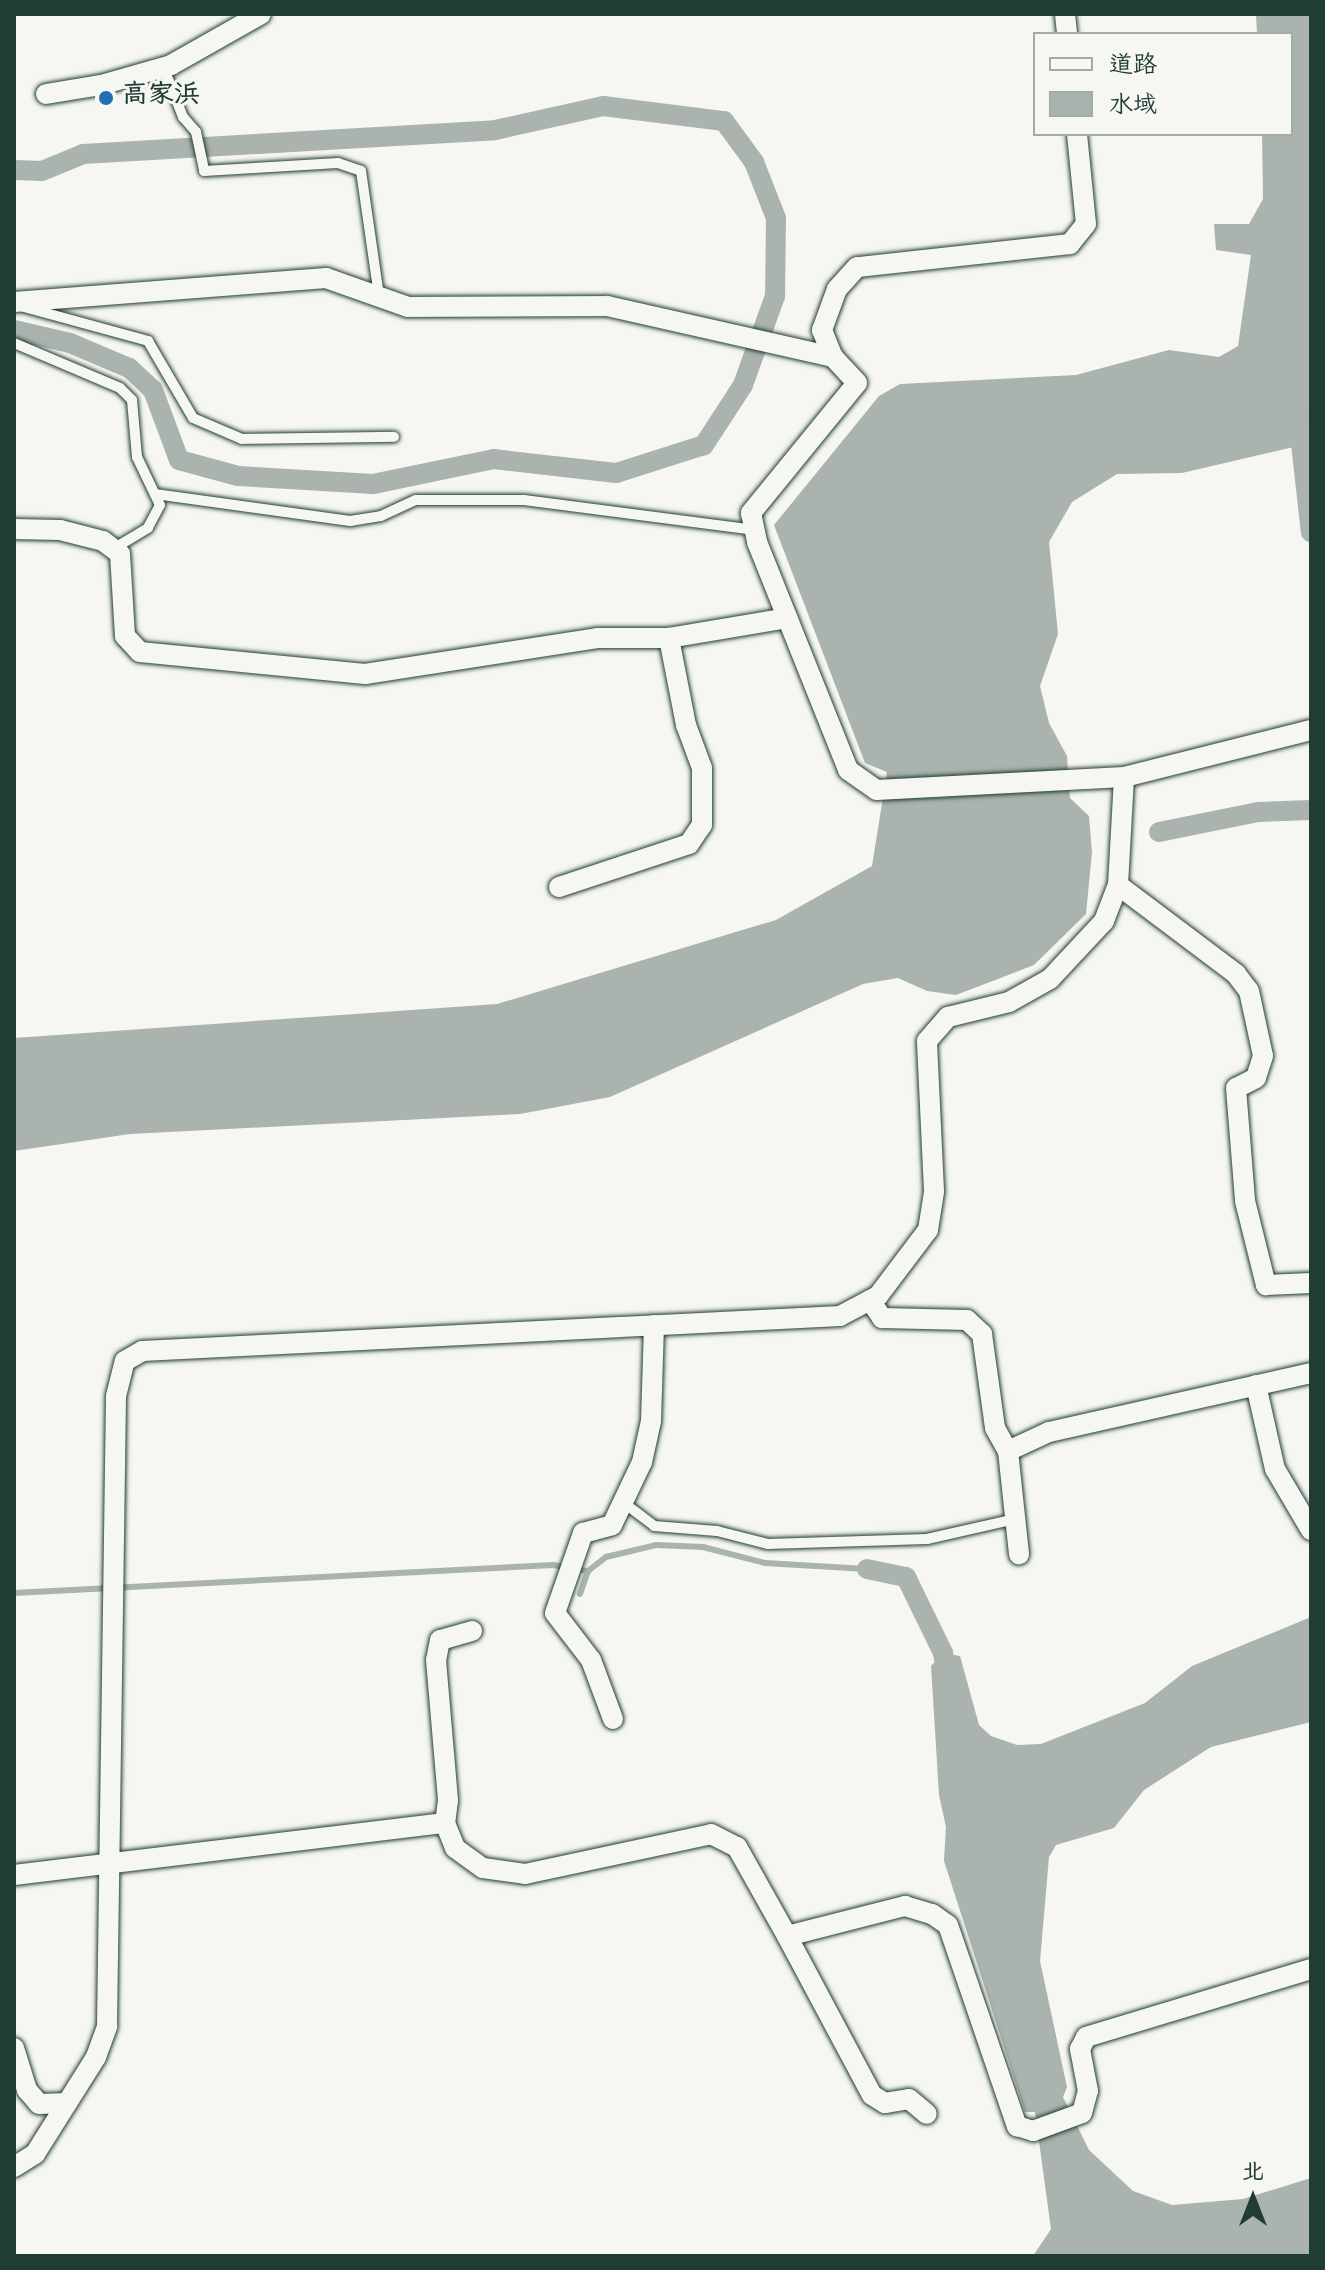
<!DOCTYPE html>
<meta charset="utf-8">
<style>
body{margin:0}
#map{position:relative;width:1325px;height:2270px;overflow:hidden;background:#f6f6f2;font-family:"Gochi Hand","LXGW WenKai TC",sans-serif}
div>[style]{position:absolute}
.water>*{inset:0;background:#aab3ae}
.stream>*{height:6px;margin:-3px;padding:0 3px;transform-origin:3px;border-radius:3px;background:#aab3ae}
.canal>*{height:20px;margin:-10px;padding:0 10px;transform-origin:10px;border-radius:10px;background:#aab3ae}
.roads{filter:drop-shadow(0 0 2px #1f3d34) drop-shadow(0 0 2px #1f3d34)}
.lane>*{height:10px;margin:-5px;padding:0 5px;transform-origin:5px;border-radius:5px;background:#f6f6f2}
.street>*{height:20px;margin:-10px;padding:0 10px;transform-origin:10px;border-radius:10px;background:#f6f6f2}
.dots>*{width:22px;height:22px;translate:-50% -50%;box-sizing:border-box;border:4px solid #f6f6f2;border-radius:50%}
span{translate:-50% -50%;white-space:nowrap;text-align:center;line-height:1.15;-webkit-text-stroke:6px #f6f6f2;paint-order:stroke}
.poi-label{font-size:26px;color:#1f3d34;font-weight:700}
.left{translate:0 -50%;text-align:left}
.frame{position:absolute;inset:0;border:16px solid #1f3d34;pointer-events:none}
.legend{position:absolute;left:1033px;top:32px;width:260px;height:104px;box-sizing:border-box;background:#f6f6f2;border:2px solid #a0aca6;margin:0;padding:10px 14px;list-style:none;font-size:24px;color:#1f3d34}
.legend li{display:flex;align-items:center;gap:16px;height:40px}
.legend b{width:40px;border:2px solid #a0aca6}
.north{position:absolute;left:1213px;top:2158px;width:80px;height:80px;-webkit-text-stroke:6px #f6f6f2;paint-order:stroke;rotate:0deg;font-size:22px;font-weight:700;line-height:32px;text-align:center;color:#1f3d34}
.north::after{content:'';display:block;margin:auto;width:28px;height:36px;background:#1f3d34;clip-path:polygon(50% 0,100% 100%,50% 72%,0 100%)}
</style>
<div id="map">
<div class="water">
<div style="clip-path:polygon(1256px 14px,1311px 14px,1311px 443px,1182px 473px,1117px 474px,1072px 502px,1049px 542px,1058px 634px,1040px 686px,1049px 723px,1067px 756px,1070px 798px,1089px 816px,1092px 852px,1086px 914px,1034px 965px,956px 995px,927px 991px,898px 978px,863px 984px,610px 1097px,520px 1114px,130px 1134px,14px 1151px,14px 1038px,497px 1004px,776px 920px,872px 866px,887px 772px,865px 763px,774px 525px,879px 396px,900px 384px,1076px 375px,1169px 350px,1219px 357px,1238px 346px,1251px 255px,1216px 250px,1214px 224px,1249px 224px,1263px 199px,1262px 134px,1291px 134px,1291px 34px,1257px 34px)"></div>
<div style="clip-path:polygon(1311px 1617px,1311px 1722px,1211px 1747px,1144px 1790px,1114px 1828px,1056px 1845px,1049px 1857px,1040px 1961px,1067px 2087px,1063px 2097px,1089px 2150px,1133px 2191px,1172px 2205px,1243px 2199px,1311px 2178px,1311px 2256px,1033px 2256px,1051px 2229px,1035px 2112px,1025px 2112px,944px 1861px,946px 1827px,939px 1795px,931px 1666px,943px 1653px,960px 1656px,979px 1725px,991px 1736px,1017px 1745px,1041px 1744px,1145px 1703px,1192px 1666px)"></div>
</div>
<div class="stream">
<div style="left:14px;top:1593px;width:540px;rotate:-2.97deg"></div>
<div style="left:553px;top:1565px;width:36px;rotate:10deg"></div>
<div style="left:580px;top:1594px;width:24px;rotate:-71deg"></div>
<div style="left:588px;top:1571px;width:23px;rotate:-38deg"></div>
<div style="left:606px;top:1557px;width:51px;rotate:-13.5deg"></div>
<div style="left:656px;top:1545px;width:47px;rotate:2.4deg"></div>
<div style="left:703px;top:1547px;width:64px;rotate:14.5deg"></div>
<div style="left:765px;top:1563px;width:102px;rotate:3.4deg"></div>
</div>
<div class="canal">
<div style="left:14px;top:170px;width:28px;rotate:2deg"></div>
<div style="left:42px;top:171px;width:44px;rotate:-22.5deg"></div>
<div style="left:83px;top:154px;width:413px;rotate:-3.3deg"></div>
<div style="left:495px;top:130px;width:111px;rotate:-12.5deg"></div>
<div style="left:603px;top:106px;width:122px;rotate:7.1deg"></div>
<div style="left:724px;top:121px;width:51px;rotate:53.8deg"></div>
<div style="left:754px;top:162px;width:60px;rotate:68.6deg"></div>
<div style="left:776px;top:218px;width:78px;rotate:90.7deg"></div>
<div style="left:775px;top:296px;width:95px;rotate:109.8deg"></div>
<div style="left:743px;top:385px;width:72px;rotate:123deg"></div>
<div style="left:704px;top:445px;width:92px;rotate:162.3deg"></div>
<div style="left:616px;top:473px;width:123px;rotate:-173.5deg"></div>
<div style="left:494px;top:459px;width:124px;rotate:168.3deg"></div>
<div style="left:373px;top:484px;width:135px;rotate:-176.6deg"></div>
<div style="left:238px;top:476px;width:61px;rotate:-164.8deg"></div>
<div style="left:179px;top:460px;width:75px;rotate:-110.4deg"></div>
<div style="left:153px;top:390px;width:33px;rotate:-137deg"></div>
<div style="left:129px;top:368px;width:64px;rotate:-157deg"></div>
<div style="left:70px;top:343px;width:57px;rotate:-166.9deg"></div>
<div style="left:1298px;top:417px;width:116px;rotate:83.6deg"></div>
<div style="left:1159px;top:832px;width:101px;rotate:-11.4deg"></div>
<div style="left:1258px;top:812px;width:53px;rotate:-2.2deg"></div>
<div style="left:867px;top:1569px;width:40px;rotate:12deg"></div>
<div style="left:906px;top:1577px;width:85px;rotate:64deg"></div>
<div style="left:943px;top:1653px;width:27px;rotate:80deg"></div>
</div>
<div class="roads">
<div class="lane">
<div style="left:163px;top:66px;width:55px;rotate:68.6deg"></div>
<div style="left:183px;top:117px;width:20px;rotate:49deg"></div>
<div style="left:196px;top:132px;width:40px;rotate:78deg"></div>
<div style="left:204px;top:171px;width:134px;rotate:-3.4deg"></div>
<div style="left:338px;top:163px;width:24px;rotate:19deg"></div>
<div style="left:361px;top:171px;width:126px;rotate:81.8deg"></div>
<div style="left:24px;top:307px;width:129px;rotate:15.3deg"></div>
<div style="left:148px;top:341px;width:89px;rotate:59.7deg"></div>
<div style="left:193px;top:418px;width:53px;rotate:23.2deg"></div>
<div style="left:242px;top:439px;width:152px;rotate:-0.8deg"></div>
<div style="left:14px;top:343px;width:115px;rotate:23deg"></div>
<div style="left:120px;top:388px;width:17px;rotate:45deg"></div>
<div style="left:132px;top:400px;width:57px;rotate:85deg"></div>
<div style="left:137px;top:457px;width:53px;rotate:64.4deg"></div>
<div style="left:160px;top:505px;width:26px;rotate:118deg"></div>
<div style="left:148px;top:528px;width:41px;rotate:149deg"></div>
<div style="left:155px;top:494px;width:197px;rotate:7.9deg"></div>
<div style="left:350px;top:521px;width:31px;rotate:-9deg"></div>
<div style="left:381px;top:516px;width:38px;rotate:-25deg"></div>
<div style="left:416px;top:500px;width:108px"></div>
<div style="left:524px;top:500px;width:233px;rotate:7.4deg"></div>
<div style="left:624px;top:1503px;width:38px;rotate:37deg"></div>
<div style="left:654px;top:1526px;width:63px;rotate:4.5deg"></div>
<div style="left:717px;top:1531px;width:53px;rotate:14.3deg"></div>
<div style="left:768px;top:1544px;width:159px;rotate:-1.8deg"></div>
<div style="left:927px;top:1539px;width:90px;rotate:-12.8deg"></div>
</div>
<div class="street">
<div style="left:1065px;top:14px;width:20px;rotate:84deg"></div>
<div style="left:46px;top:94px;width:56px;rotate:-9.3deg"></div>
<div style="left:101px;top:85px;width:73px;rotate:-15.9deg"></div>
<div style="left:171px;top:65px;width:103px;rotate:-29.5deg"></div>
<div style="left:1077px;top:134px;width:90px;rotate:84.3deg"></div>
<div style="left:1086px;top:224px;width:26px;rotate:129deg"></div>
<div style="left:1070px;top:244px;width:214px;rotate:173.8deg"></div>
<div style="left:857px;top:267px;width:30px;rotate:132deg"></div>
<div style="left:837px;top:289px;width:44px;rotate:110.1deg"></div>
<div style="left:822px;top:330px;width:29px;rotate:68deg"></div>
<div style="left:833px;top:357px;width:35px;rotate:47deg"></div>
<div style="left:857px;top:383px;width:168px;rotate:129.2deg"></div>
<div style="left:751px;top:513px;width:30px;rotate:78deg"></div>
<div style="left:757px;top:542px;width:245px;rotate:68.2deg"></div>
<div style="left:848px;top:770px;width:35px;rotate:35deg"></div>
<div style="left:877px;top:790px;width:247px;rotate:-3deg"></div>
<div style="left:1124px;top:777px;width:193px;rotate:-14.1deg"></div>
<div style="left:14px;top:302px;width:313px;rotate:-4.4deg"></div>
<div style="left:326px;top:278px;width:87px;rotate:19.5deg"></div>
<div style="left:408px;top:307px;width:199px;rotate:-0.3deg"></div>
<div style="left:607px;top:306px;width:232px;rotate:12.7deg"></div>
<div style="left:14px;top:529px;width:46px;rotate:1.2deg"></div>
<div style="left:60px;top:530px;width:44px;rotate:14.3deg"></div>
<div style="left:103px;top:541px;width:21px;rotate:37deg"></div>
<div style="left:120px;top:554px;width:82px;rotate:86.5deg"></div>
<div style="left:125px;top:636px;width:22px;rotate:47deg"></div>
<div style="left:140px;top:652px;width:226px;rotate:5.6deg"></div>
<div style="left:365px;top:674px;width:235px;rotate:-8.8deg"></div>
<div style="left:597px;top:638px;width:72px"></div>
<div style="left:669px;top:638px;width:120px;rotate:-9.6deg"></div>
<div style="left:1118px;top:885px;width:148px;rotate:37deg"></div>
<div style="left:1236px;top:974px;width:21px;rotate:53deg"></div>
<div style="left:1249px;top:991px;width:66px;rotate:77.8deg"></div>
<div style="left:1263px;top:1056px;width:23px;rotate:108deg"></div>
<div style="left:1256px;top:1078px;width:22px;rotate:153deg"></div>
<div style="left:1236px;top:1088px;width:113px;rotate:85.4deg"></div>
<div style="left:1245px;top:1201px;width:87px;rotate:76deg"></div>
<div style="left:1266px;top:1285px;width:45px;rotate:-2.5deg"></div>
<div style="left:559px;top:887px;width:137px;rotate:-18.3deg"></div>
<div style="left:689px;top:844px;width:23px;rotate:-56deg"></div>
<div style="left:702px;top:825px;width:57px;rotate:-90deg"></div>
<div style="left:702px;top:768px;width:46px;rotate:-110.4deg"></div>
<div style="left:686px;top:725px;width:89px;rotate:-101.1deg"></div>
<div style="left:870px;top:1300px;width:22px;rotate:56deg"></div>
<div style="left:882px;top:1318px;width:85px;rotate:1.3deg"></div>
<div style="left:967px;top:1320px;width:21px;rotate:43deg"></div>
<div style="left:982px;top:1334px;width:95px;rotate:82.1deg"></div>
<div style="left:995px;top:1428px;width:26px;rotate:61deg"></div>
<div style="left:1008px;top:1451px;width:104px;rotate:83.9deg"></div>
<div style="left:1256px;top:1385px;width:86px;rotate:77.3deg"></div>
<div style="left:1275px;top:1469px;width:71px;rotate:59.5deg"></div>
<div style="left:1008px;top:1451px;width:45px;rotate:-24.9deg"></div>
<div style="left:1049px;top:1432px;width:269px;rotate:-12.7deg"></div>
<div style="left:472px;top:1631px;width:33px;rotate:164deg"></div>
<div style="left:440px;top:1640px;width:20px;rotate:101deg"></div>
<div style="left:436px;top:1660px;width:141px;rotate:85.1deg"></div>
<div style="left:448px;top:1800px;width:23px;rotate:97deg"></div>
<div style="left:445px;top:1823px;width:27px;rotate:68deg"></div>
<div style="left:455px;top:1848px;width:34px;rotate:36deg"></div>
<div style="left:483px;top:1868px;width:42px;rotate:8.1deg"></div>
<div style="left:525px;top:1874px;width:190px;rotate:-12.1deg"></div>
<div style="left:711px;top:1834px;width:29px;rotate:27deg"></div>
<div style="left:737px;top:1847px;width:102px;rotate:60.7deg"></div>
<div style="left:787px;top:1936px;width:122px;rotate:-14.3deg"></div>
<div style="left:905px;top:1906px;width:28px;rotate:17deg"></div>
<div style="left:932px;top:1914px;width:19px;rotate:35deg"></div>
<div style="left:948px;top:1925px;width:213px;rotate:71.1deg"></div>
<div style="left:1017px;top:2126px;width:17px;rotate:17deg"></div>
<div style="left:1033px;top:2131px;width:52px;rotate:-20.2deg"></div>
<div style="left:1082px;top:2113px;width:23px;rotate:-75deg"></div>
<div style="left:1088px;top:2091px;width:43px;rotate:-100.8deg"></div>
<div style="left:1080px;top:2049px;width:13px;rotate:-63deg"></div>
<div style="left:1086px;top:2037px;width:235px;rotate:-16.8deg"></div>
<div style="left:613px;top:1719px;width:63px;rotate:-110.4deg"></div>
<div style="left:591px;top:1660px;width:59px;rotate:-127.5deg"></div>
<div style="left:555px;top:1613px;width:85px;rotate:-70.7deg"></div>
<div style="left:583px;top:1533px;width:30px;rotate:-15deg"></div>
<div style="left:612px;top:1525px;width:70px;rotate:-64.5deg"></div>
<div style="left:642px;top:1462px;width:42px;rotate:-77.6deg"></div>
<div style="left:651px;top:1421px;width:96px;rotate:-88.2deg"></div>
<div style="left:14px;top:1875px;width:434px;rotate:-6.9deg"></div>
<div style="left:787px;top:1936px;width:180px;rotate:61.9deg"></div>
<div style="left:872px;top:2095px;width:15px;rotate:32deg"></div>
<div style="left:885px;top:2103px;width:24px;rotate:-9deg"></div>
<div style="left:909px;top:2099px;width:23px;rotate:40deg"></div>
<div style="left:14px;top:2048px;width:44px;rotate:72.8deg"></div>
<div style="left:27px;top:2090px;width:18px;rotate:49deg"></div>
<div style="left:39px;top:2104px;width:28px;rotate:-2deg"></div>
<div style="left:14px;top:2167px;width:25px;rotate:-32deg"></div>
<div style="left:35px;top:2154px;width:115px;rotate:-57.8deg"></div>
<div style="left:96px;top:2057px;width:33px;rotate:-70deg"></div>
<div style="left:107px;top:2026px;width:630px;rotate:-89.18deg"></div>
<div style="left:116px;top:1396px;width:36px;rotate:-76deg"></div>
<div style="left:125px;top:1361px;width:20px;rotate:-30deg"></div>
<div style="left:142px;top:1351px;width:699px;rotate:-2.87deg"></div>
<div style="left:840px;top:1316px;width:43px;rotate:-27.8deg"></div>
<div style="left:878px;top:1296px;width:83px;rotate:-52.9deg"></div>
<div style="left:928px;top:1230px;width:39px;rotate:-81deg"></div>
<div style="left:934px;top:1191px;width:150px;rotate:-92.7deg"></div>
<div style="left:927px;top:1041px;width:32px;rotate:-49deg"></div>
<div style="left:948px;top:1017px;width:63px;rotate:-13.8deg"></div>
<div style="left:1009px;top:1002px;width:47px;rotate:-29.3deg"></div>
<div style="left:1050px;top:979px;width:79px;rotate:-47deg"></div>
<div style="left:1104px;top:921px;width:39px;rotate:-69deg"></div>
<div style="left:1118px;top:885px;width:108px;rotate:-86.8deg"></div>
</div>
</div>
<div class="dots">
<div style="left:106px;top:98px;background:#1f6fb2"></div>
</div>
<div class="poi-label">
<span class="left" style="left:122px;top:98px">高家浜</span>
</div>
<div class="frame"></div>
<ul class="legend">
<li><b style="height:10px;background:#f6f6f2"></b>道路</li>
<li><b style="height:22px;background:#aab3ae"></b>水域</li>
</ul>
<div class="north">北</div>
</div>
